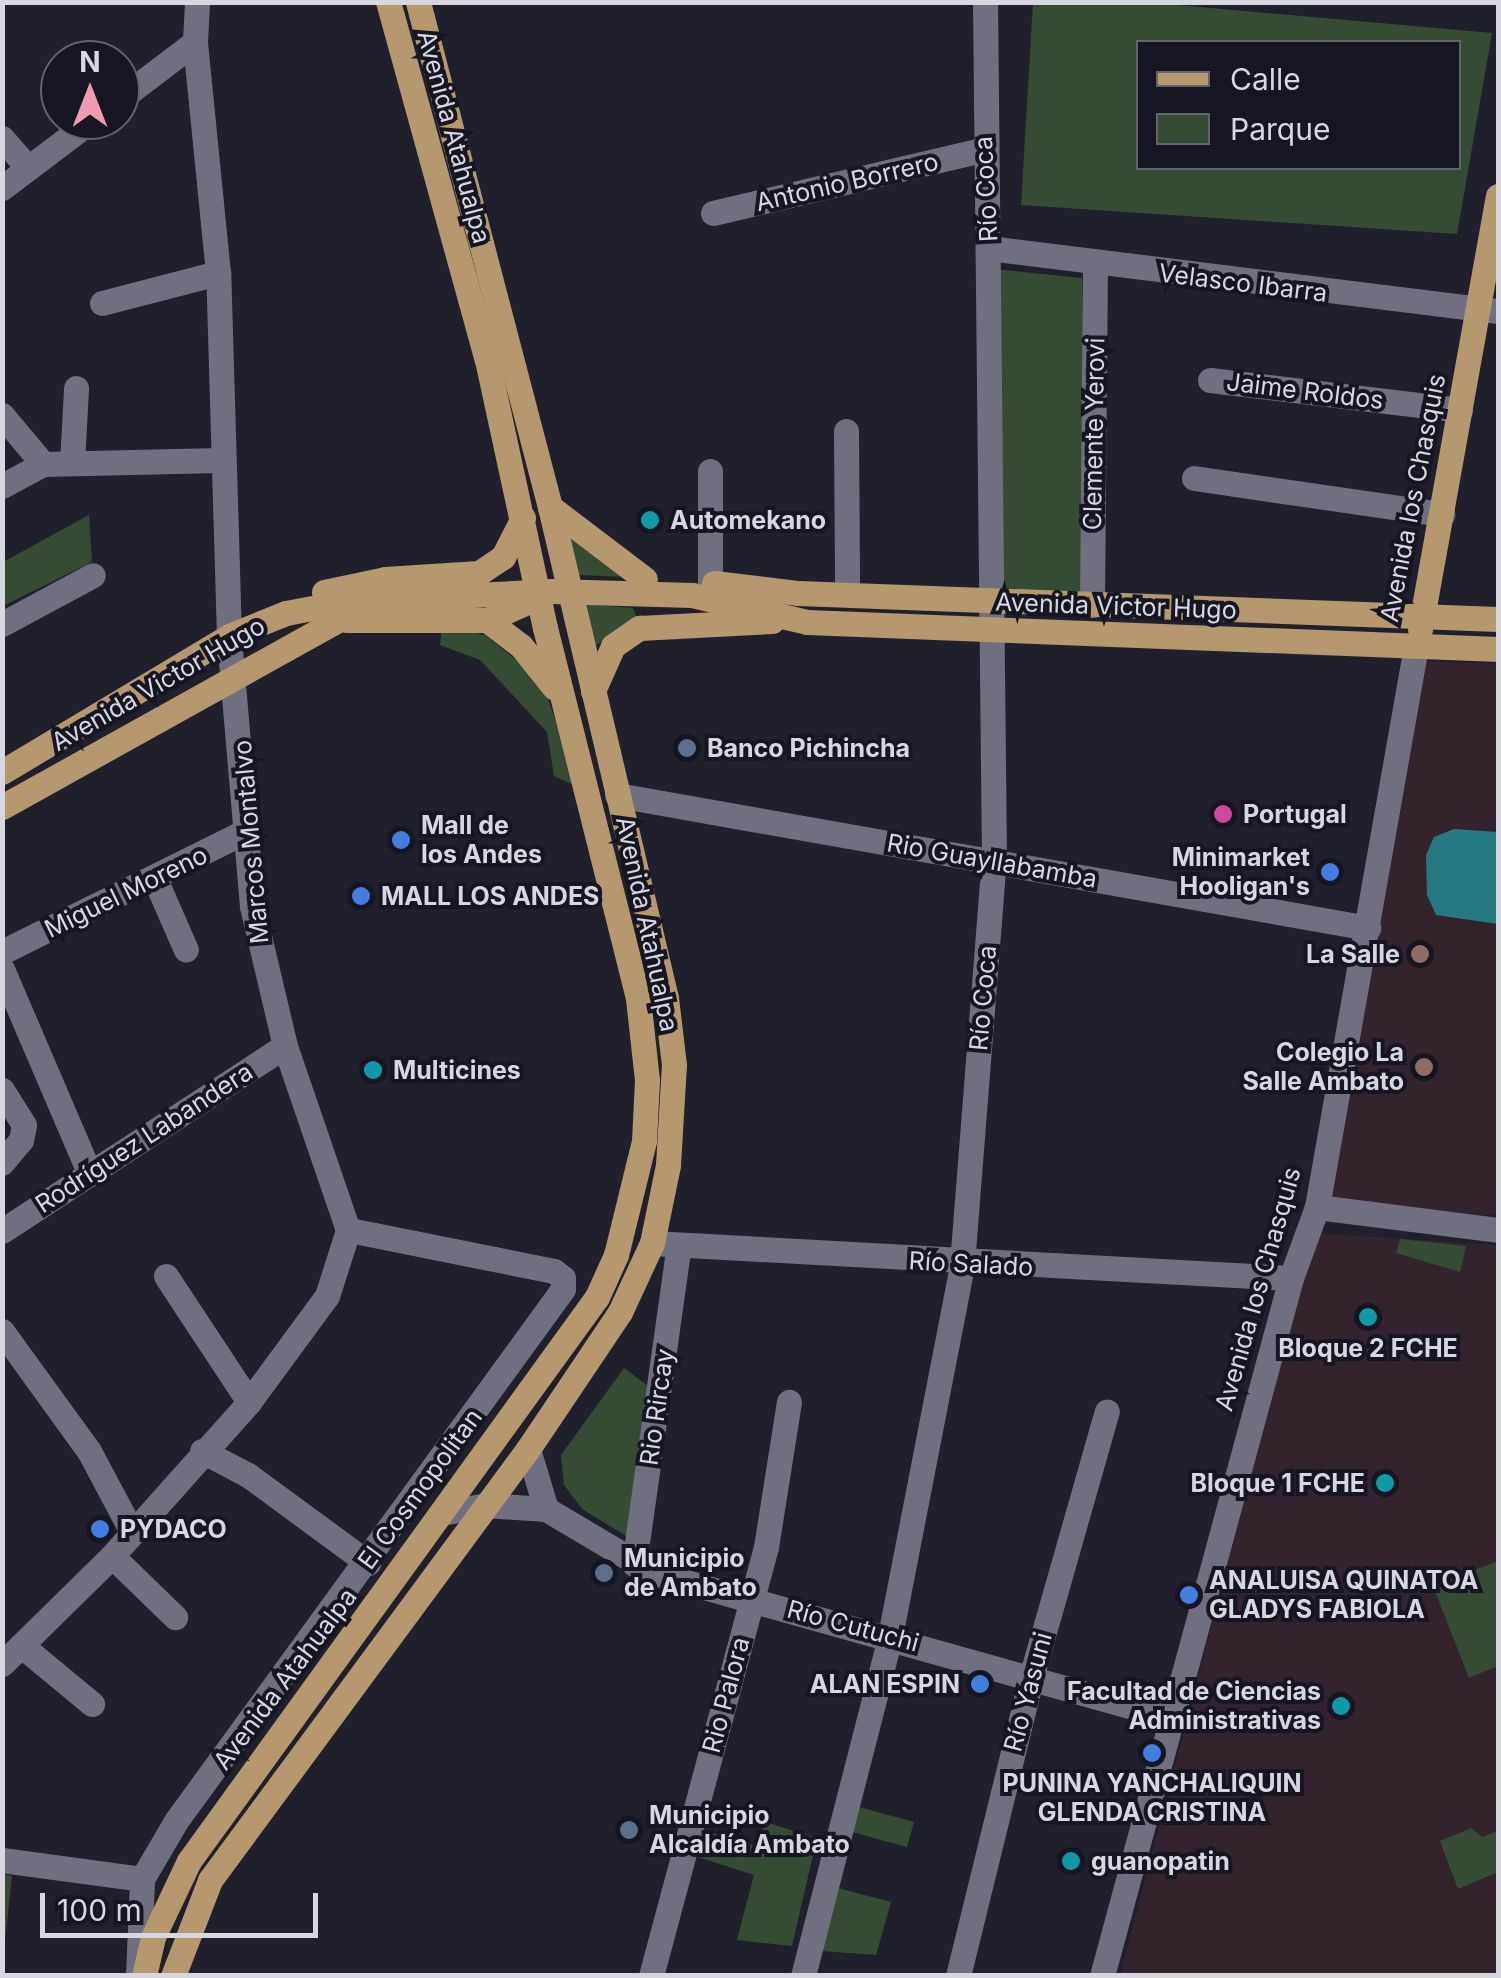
<!DOCTYPE html>
<meta charset="utf-8">
<style>
body{margin:0}
#map{position:relative;width:1501px;height:1978px;overflow:hidden;background:#20202c;font-family:Inter,sans-serif}
div>[style]{position:absolute}
.education>*{inset:0;background:#33232d}
.green>*{inset:0;background:#354b34}
.water>*{inset:0;background:#257a82}
.minor>*{height:25px;margin:-12.5px;padding:0 12.5px;transform-origin:12.5px;border-radius:12.5px;background:#6f6f7f}
.major>*{height:25px;margin:-12.5px;padding:0 12.5px;transform-origin:12.5px;border-radius:12.5px;background:#b6986f}
.dots>*{width:28px;height:28px;translate:-50% -50%;box-sizing:border-box;border:5px solid #161623;border-radius:50%}
span{translate:-50% -50%;white-space:nowrap;text-align:center;line-height:1.15;-webkit-text-stroke:8px #161623;paint-order:stroke}
.street-label{font-size:25px;color:#d7d7e0}
.poi-label{font-size:25px;color:#d7d7e0;font-weight:700}
.left{translate:0 -50%;text-align:left}
.right{translate:-100% -50%;text-align:right}
.frame{position:absolute;inset:0;border:5px solid #d7d7e0;pointer-events:none}
.legend{position:absolute;left:1136px;top:40px;width:325px;height:130px;box-sizing:border-box;background:#161623;border:2px solid #63636f;margin:0;padding:12px 18px;list-style:none;font-size:30px;color:#d7d7e0}
.legend li{display:flex;align-items:center;gap:20px;height:50px}
.legend b{width:50px;border:2px solid #63636f}
.north{position:absolute;left:40px;top:40px;width:100px;height:100px;box-sizing:border-box;background:#161623;border:2px solid #63636f;border-radius:50%;rotate:0deg;font-size:28px;font-weight:700;line-height:40px;text-align:center;color:#d7d7e0}
.north::after{content:'';display:block;margin:auto;width:35px;height:45px;background:#f29aaf;clip-path:polygon(50% 0,100% 100%,50% 72%,0 100%)}
.scale{position:absolute;left:40px;top:1893px;width:278px;height:45px;box-sizing:border-box;border:5px solid #d7d7e0;border-top:0;padding-left:12px;font-size:30px;line-height:35px;white-space:nowrap;color:#d7d7e0;-webkit-text-stroke:8px #161623;paint-order:stroke}
</style>
<div id="map">
<div class="education">
<div style="clip-path:polygon(1420px 661px,1498px 664px,1498px 1215px,1324px 1205px)"></div>
<div style="clip-path:polygon(1314px 1233px,1498px 1245px,1498px 1975px,1120px 1976px)"></div>
</div>
<div class="green">
<div style="clip-path:polygon(evenodd,1033px 3px,1155px 3px,1492px 33px,1457px 234px,1021px 205px,1033px 3px,1138px 42px,1458px 42px,1458px 168px,1138px 168px,1138px 42px)"></div>
<div style="clip-path:polygon(994px 269px,1082px 278px,1086px 592px,1000px 593px)"></div>
<div style="clip-path:polygon(89px 515px,92px 562px,3px 606px,3px 562px)"></div>
<div style="clip-path:polygon(566px 525px,624px 577px,578px 575px)"></div>
<div style="clip-path:polygon(586px 604px,633px 608px,637px 619px,593px 647px)"></div>
<div style="clip-path:polygon(442px 626px,485px 635px,542px 681px,578px 787px,554px 776px,547px 732px,480px 660px,440px 645px)"></div>
<div style="clip-path:polygon(1400px 1239px,1466px 1246px,1460px 1272px,1396px 1253px)"></div>
<div style="clip-path:polygon(624px 1368px,656px 1392px,628px 1537px,582px 1509px,564px 1485px,561px 1455px)"></div>
<div style="clip-path:polygon(1498px 1561px,1498px 1666px,1469px 1678px,1433px 1586px)"></div>
<div style="clip-path:polygon(859px 1807px,914px 1822px,907px 1847px,852px 1832px)"></div>
<div style="clip-path:polygon(765px 1822px,817px 1838px,792px 1946px,737px 1940px,754px 1875px,698px 1857px,705px 1831px,757px 1846px)"></div>
<div style="clip-path:polygon(1471px 1828px,1482px 1837px,1498px 1831px,1498px 1872px,1458px 1889px,1440px 1841px)"></div>
<div style="clip-path:polygon(3px 1874px,12px 1876px,3px 1959px,2px 1958px)"></div>
<div style="clip-path:polygon(838px 1888px,891px 1902px,876px 1955px,822px 1951px)"></div>
</div>
<div class="water">
<div style="clip-path:polygon(1454px 829px,1498px 832px,1498px 924px,1436px 915px,1427px 895px,1426px 855px,1434px 837px)"></div>
</div>
<div class="minor">
<div style="left:120px;top:99px;width:94px;rotate:-37.2deg"></div>
<div style="left:2px;top:138px;width:40px;rotate:49deg"></div>
<div style="left:2px;top:188px;width:113px;rotate:-37.1deg"></div>
<div style="left:713px;top:213px;width:276px;rotate:-13.2deg"></div>
<div style="left:989px;top:248px;width:513px;rotate:7.06deg"></div>
<div style="left:102px;top:303px;width:120px;rotate:-14.5deg"></div>
<div style="left:1210px;top:380px;width:252px;rotate:6.8deg"></div>
<div style="left:2px;top:415px;width:64px;rotate:50.1deg"></div>
<div style="left:846px;top:431px;width:162px;rotate:89.6deg"></div>
<div style="left:72px;top:463px;width:75px;rotate:-86.9deg"></div>
<div style="left:1194px;top:478px;width:251px;rotate:8.3deg"></div>
<div style="left:2px;top:486px;width:47px;rotate:-28.2deg"></div>
<div style="left:43px;top:464px;width:178px;rotate:-1.3deg"></div>
<div style="left:710px;top:583px;width:112px;rotate:-90deg"></div>
<div style="left:1092px;top:605px;width:341px;rotate:-89.5deg"></div>
<div style="left:2px;top:624px;width:103px;rotate:-28.3deg"></div>
<div style="left:617px;top:795px;width:763px;rotate:10.04deg"></div>
<div style="left:155px;top:879px;width:77px;rotate:66.4deg"></div>
<div style="left:2px;top:952px;width:275px;rotate:-26.4deg"></div>
<div style="left:2px;top:969px;width:223px;rotate:66.8deg"></div>
<div style="left:2px;top:1090px;width:41px;rotate:57.8deg"></div>
<div style="left:24px;top:1125px;width:15px;rotate:101deg"></div>
<div style="left:21px;top:1140px;width:30px;rotate:130deg"></div>
<div style="left:1317px;top:1207px;width:182px;rotate:7.2deg"></div>
<div style="left:2px;top:1231px;width:338px;rotate:-33.2deg"></div>
<div style="left:652px;top:1243px;width:640px;rotate:3.14deg"></div>
<div style="left:166px;top:1276px;width:151px;rotate:56.6deg"></div>
<div style="left:2px;top:1331px;width:148px;rotate:54.1deg"></div>
<div style="left:89px;top:1451px;width:89px;rotate:62deg"></div>
<div style="left:528px;top:1449px;width:63px;rotate:73.3deg"></div>
<div style="left:202px;top:1451px;width:52px;rotate:27.6deg"></div>
<div style="left:248px;top:1475px;width:149px;rotate:36.3deg"></div>
<div style="left:447px;top:1512px;width:39px;rotate:-10deg"></div>
<div style="left:485px;top:1505px;width:61px;rotate:3.8deg"></div>
<div style="left:546px;top:1509px;width:126px;rotate:30.7deg"></div>
<div style="left:654px;top:1573px;width:538px;rotate:15.64deg"></div>
<div style="left:112px;top:1556px;width:88px;rotate:44.1deg"></div>
<div style="left:634px;top:1564px;width:318px;rotate:-82deg"></div>
<div style="left:22px;top:1646px;width:91px;rotate:39.6deg"></div>
<div style="left:2px;top:1664px;width:154px;rotate:-44.5deg"></div>
<div style="left:112px;top:1556px;width:206px;rotate:-48.3deg"></div>
<div style="left:249px;top:1402px;width:132px;rotate:-53.7deg"></div>
<div style="left:327px;top:1296px;width:69px;rotate:-72.3deg"></div>
<div style="left:348px;top:1230px;width:194px;rotate:-108.9deg"></div>
<div style="left:285px;top:1046px;width:144px;rotate:-103.3deg"></div>
<div style="left:252px;top:906px;width:271px;rotate:-94.9deg"></div>
<div style="left:229px;top:636px;width:363px;rotate:-91.7deg"></div>
<div style="left:218px;top:273px;width:232px;rotate:-95.7deg"></div>
<div style="left:195px;top:42px;width:40px;rotate:-87.1deg"></div>
<div style="left:2px;top:1860px;width:141px;rotate:7.7deg"></div>
<div style="left:138px;top:1976px;width:97px;rotate:-87.6deg"></div>
<div style="left:142px;top:1879px;width:67px;rotate:-59.6deg"></div>
<div style="left:176px;top:1821px;width:658px;rotate:-53.97deg"></div>
<div style="left:563px;top:1289px;width:11px;rotate:-90deg"></div>
<div style="left:563px;top:1278px;width:11px;rotate:-142deg"></div>
<div style="left:554px;top:1271px;width:210px;rotate:-168.7deg"></div>
<div style="left:651px;top:1976px;width:444px;rotate:-75deg"></div>
<div style="left:766px;top:1547px;width:147px;rotate:-81deg"></div>
<div style="left:803px;top:1976px;width:351px;rotate:-75.6deg"></div>
<div style="left:890px;top:1636px;width:379px;rotate:-79deg"></div>
<div style="left:962px;top:1264px;width:404px;rotate:-85.5deg"></div>
<div style="left:994px;top:861px;width:859px;rotate:-90.6deg"></div>
<div style="left:958px;top:1976px;width:311px;rotate:-76.2deg"></div>
<div style="left:1032px;top:1674px;width:273px;rotate:-74.1deg"></div>
<div style="left:1102px;top:1976px;width:723px;rotate:-74.85deg"></div>
<div style="left:1291px;top:1278px;width:76px;rotate:-69.9deg"></div>
<div style="left:1317px;top:1207px;width:570px;rotate:-79.99deg"></div>
</div>
<div class="major">
<div style="left:550px;top:507px;width:119px;rotate:37.2deg"></div>
<div style="left:714px;top:583px;width:85px;rotate:6.8deg"></div>
<div style="left:798px;top:593px;width:700px;rotate:2.13deg"></div>
<div style="left:324px;top:592px;width:62px;rotate:-12deg"></div>
<div style="left:385px;top:579px;width:94px;rotate:-3.7deg"></div>
<div style="left:479px;top:573px;width:29px;rotate:-34deg"></div>
<div style="left:503px;top:557px;width:44px;rotate:-62.9deg"></div>
<div style="left:346px;top:620px;width:141px"></div>
<div style="left:487px;top:620px;width:64px;rotate:-24.1deg"></div>
<div style="left:487px;top:620px;width:43px;rotate:37.4deg"></div>
<div style="left:521px;top:646px;width:53px;rotate:51.2deg"></div>
<div style="left:1420px;top:629px;width:440px;rotate:-79.8deg"></div>
<div style="left:593px;top:691px;width:49px;rotate:-66deg"></div>
<div style="left:613px;top:646px;width:32px;rotate:-35deg"></div>
<div style="left:639px;top:628px;width:133px;rotate:-3deg"></div>
<div style="left:2px;top:772px;width:265px;rotate:-30.9deg"></div>
<div style="left:229px;top:636px;width:61px;rotate:-22deg"></div>
<div style="left:286px;top:613px;width:64px;rotate:-10.8deg"></div>
<div style="left:349px;top:601px;width:203px;rotate:-2.8deg"></div>
<div style="left:552px;top:591px;width:140px;rotate:1.6deg"></div>
<div style="left:692px;top:595px;width:118px;rotate:13.2deg"></div>
<div style="left:807px;top:622px;width:692px;rotate:2.24deg"></div>
<div style="left:2px;top:807px;width:422px;rotate:-29.1deg"></div>
<div style="left:144px;top:1976px;width:40px;rotate:-77deg"></div>
<div style="left:153px;top:1937px;width:84px;rotate:-64.7deg"></div>
<div style="left:189px;top:1861px;width:696px;rotate:-54.12deg"></div>
<div style="left:597px;top:1297px;width:46px;rotate:-65.7deg"></div>
<div style="left:616px;top:1255px;width:117px;rotate:-76.2deg"></div>
<div style="left:644px;top:1141px;width:61px;rotate:-87.2deg"></div>
<div style="left:647px;top:1080px;width:82px;rotate:-96.3deg"></div>
<div style="left:638px;top:998px;width:382px;rotate:-104.1deg"></div>
<div style="left:545px;top:628px;width:266px;rotate:-102.2deg"></div>
<div style="left:489px;top:368px;width:380px;rotate:-105.4deg"></div>
<div style="left:173px;top:1976px;width:103px;rotate:-68.9deg"></div>
<div style="left:210px;top:1880px;width:536px;rotate:-53.58deg"></div>
<div style="left:528px;top:1449px;width:165px;rotate:-56.1deg"></div>
<div style="left:620px;top:1312px;width:76px;rotate:-65.1deg"></div>
<div style="left:652px;top:1243px;width:80px;rotate:-78.4deg"></div>
<div style="left:668px;top:1165px;width:100px;rotate:-86.6deg"></div>
<div style="left:674px;top:1065px;width:67px;rotate:-96.8deg"></div>
<div style="left:666px;top:998px;width:505px;rotate:-103.29deg"></div>
<div style="left:550px;top:507px;width:522px;rotate:-104.65deg"></div>
</div>
<div class="dots">
<div style="left:650px;top:520px;background:#0f9aa8"></div>
<div style="left:687px;top:748px;background:#5c6f8a"></div>
<div style="left:1223px;top:814px;background:#d1479c"></div>
<div style="left:401px;top:840px;background:#3f7fe0"></div>
<div style="left:1330px;top:872px;background:#3f7fe0"></div>
<div style="left:361px;top:896px;background:#3f7fe0"></div>
<div style="left:1420px;top:954px;background:#8d6e63"></div>
<div style="left:1424px;top:1067px;background:#8d6e63"></div>
<div style="left:373px;top:1070px;background:#0f9aa8"></div>
<div style="left:1368px;top:1317px;background:#0f9aa8"></div>
<div style="left:1385px;top:1483px;background:#0f9aa8"></div>
<div style="left:100px;top:1529px;background:#3f7fe0"></div>
<div style="left:604px;top:1573px;background:#5c6f8a"></div>
<div style="left:1189px;top:1595px;background:#3f7fe0"></div>
<div style="left:980px;top:1684px;background:#3f7fe0"></div>
<div style="left:1341px;top:1706px;background:#0f9aa8"></div>
<div style="left:1152px;top:1753px;background:#3f7fe0"></div>
<div style="left:629px;top:1830px;background:#5c6f8a"></div>
<div style="left:1071px;top:1861px;background:#0f9aa8"></div>
</div>
<div class="street-label">
<span style="left:454px;top:137px;rotate:75deg">Avenida Atahualpa</span>
<span style="left:847px;top:182px;rotate:-13deg">Antonio Borrero</span>
<span style="left:986px;top:189px;rotate:-93deg">Río Coca</span>
<span style="left:1243px;top:283px;rotate:7deg">Velasco Ibarra</span>
<span style="left:1305px;top:391px;rotate:7deg">Jaime Roldos</span>
<span style="left:1094px;top:434px;rotate:-89deg">Clemente Yerovi</span>
<span style="left:1413px;top:498px;rotate:-79deg">Avenida los Chasquis</span>
<span style="left:1116px;top:606px;rotate:2deg">Avenida Victor Hugo</span>
<span style="left:158px;top:684px;rotate:-30deg">Avenida Victor Hugo</span>
<span style="left:251px;top:842px;rotate:-95deg">Marcos Montalvo</span>
<span style="left:992px;top:861px;rotate:10deg">Rio Guayllabamba</span>
<span style="left:126px;top:892px;rotate:-26deg">Miguel Moreno</span>
<span style="left:647px;top:924px;rotate:78deg">Avenida Atahualpa</span>
<span style="left:983px;top:998px;rotate:-85deg">Río Coca</span>
<span style="left:144px;top:1138px;rotate:-33deg">Rodríguez Labandera</span>
<span style="left:971px;top:1264px;rotate:3deg">Río Salado</span>
<span style="left:1258px;top:1289px;rotate:-74deg">Avenida los Chasquis</span>
<span style="left:657px;top:1407px;rotate:-82deg">Rio Rircay</span>
<span style="left:420px;top:1489px;rotate:-54deg">El Cosmopolitan</span>
<span style="left:853px;top:1626px;rotate:15deg">Río Cutuchi</span>
<span style="left:285px;top:1679px;rotate:-53deg">Avenida Atahualpa</span>
<span style="left:1028px;top:1692px;rotate:-75deg">Río Yasuni</span>
<span style="left:726px;top:1695px;rotate:-75deg">Rio Palora</span>
</div>
<div class="poi-label">
<span class="left" style="left:670px;top:520px">Automekano</span>
<span class="left" style="left:707px;top:748px">Banco Pichincha</span>
<span class="left" style="left:1243px;top:814px">Portugal</span>
<span class="left" style="left:421px;top:840px">Mall de<br>los Andes</span>
<span class="right" style="left:1310px;top:872px">Minimarket<br>Hooligan's</span>
<span class="left" style="left:381px;top:896px">MALL LOS ANDES</span>
<span class="right" style="left:1400px;top:954px">La Salle</span>
<span class="right" style="left:1404px;top:1067px">Colegio La<br>Salle Ambato</span>
<span class="left" style="left:393px;top:1070px">Multicines</span>
<span style="left:1368px;top:1348px">Bloque 2 FCHE</span>
<span class="right" style="left:1365px;top:1483px">Bloque 1 FCHE</span>
<span class="left" style="left:120px;top:1529px">PYDACO</span>
<span class="left" style="left:624px;top:1573px">Municipio<br>de Ambato</span>
<span class="left" style="left:1209px;top:1595px">ANALUISA QUINATOA<br>GLADYS FABIOLA</span>
<span class="right" style="left:960px;top:1684px">ALAN ESPIN</span>
<span class="right" style="left:1321px;top:1706px">Facultad de Ciencias<br>Administrativas</span>
<span style="left:1152px;top:1798px">PUNINA YANCHALIQUIN<br>GLENDA CRISTINA</span>
<span class="left" style="left:649px;top:1830px">Municipio<br>Alcaldía Ambato</span>
<span class="left" style="left:1091px;top:1861px">guanopatin</span>
</div>
<div class="frame"></div>
<ul class="legend">
<li><b style="height:12px;background:#b6986f"></b>Calle</li>
<li><b style="height:28px;background:#354b34"></b>Parque</li>
</ul>
<div class="north">N</div>
<div class="scale">100 m</div>
</div>
